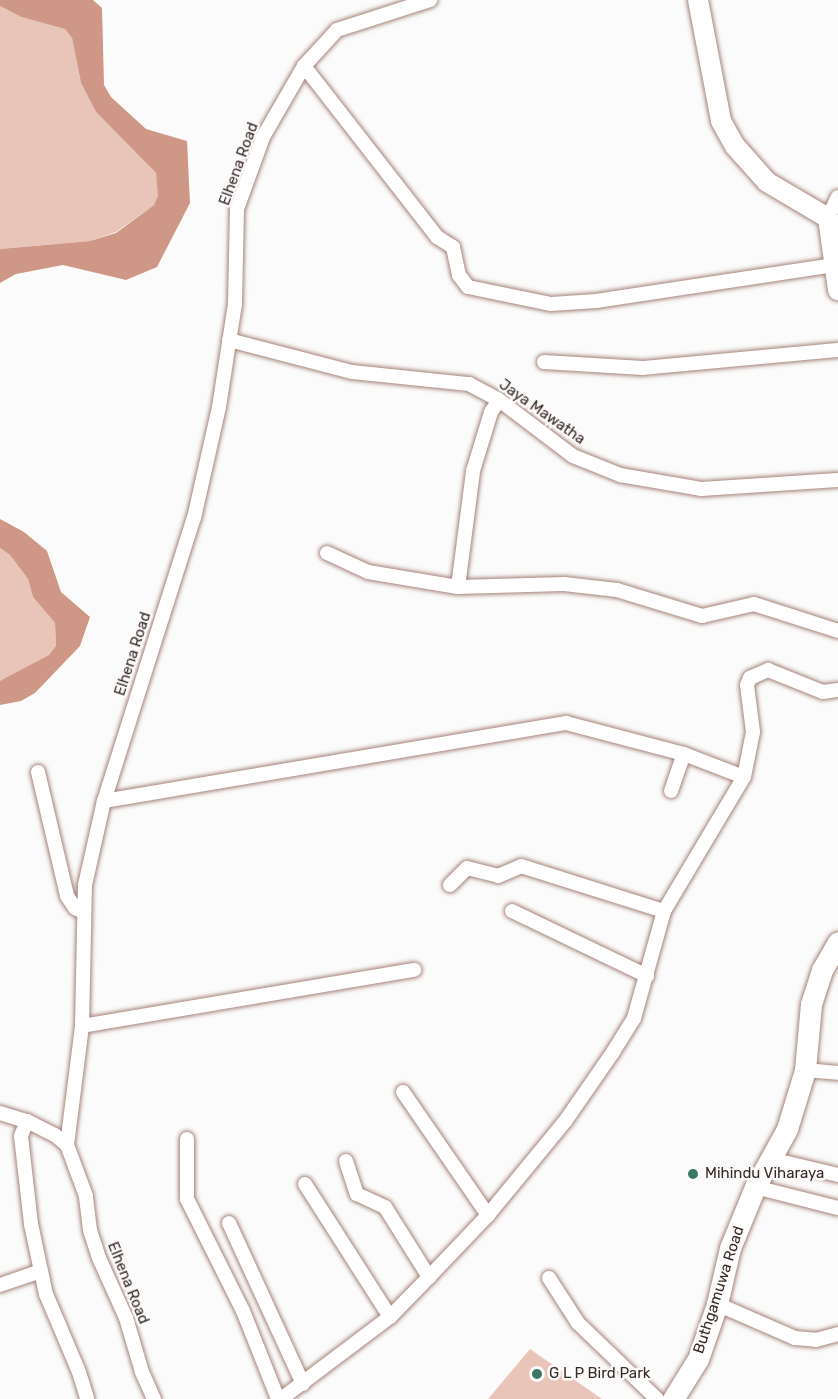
<!DOCTYPE html>
<style>
body{margin:0}
#map{position:relative;width:838px;height:1399px;overflow:hidden;background:#fbfbfb;font-family:Rubik,sans-serif}
div>[style]{position:absolute}
.green>*{inset:0;background:#e9c4b9}
.water>*{inset:0;background:#cf9786}
.roads{filter:drop-shadow(0 0 2px #a58378) drop-shadow(0 0 2px #a58378)}
.street>*{height:14px;margin:-7px;padding:0 7px;transform-origin:7px;border-radius:7px;background:#fff}
.secondary>*{height:20px;margin:-10px;padding:0 10px;transform-origin:10px;border-radius:10px;background:#fff}
.primary>*{height:21px;margin:-10.5px;padding:0 10.5px;transform-origin:10.5px;border-radius:10.5px;background:#fff}
.dots>*{width:16px;height:16px;translate:-50% -50%;box-sizing:border-box;border:3px solid #fbfbfb;border-radius:50%}
span{translate:-50% -50%;white-space:nowrap;text-align:center;line-height:1.15;-webkit-text-stroke:5px #fbfbfb;paint-order:stroke}
.street-label{font-size:15px;color:#382a26}
.poi-label{font-size:15px;color:#382a26}
.left{translate:0 -50%;text-align:left}
</style>
<div id="map">
<div class="green">
<div style="clip-path:polygon(0 6px,21px 17px,65px 29px,72px 38px,81px 83px,96px 112px,156px 173px,159px 196px,154px 205px,116px 232px,90px 241px,0 249px)"></div>
<div style="clip-path:polygon(0 548px,10px 555px,28px 579px,33px 597px,55px 623px,56px 647px,49px 655px,8px 679px,0 681px)"></div>
<div style="clip-path:polygon(530px 1349px,602px 1399px,488px 1399px)"></div>
</div>
<div class="water">
<div style="clip-path:polygon(0 0,93px 0,102px 8px,104px 85px,111px 97px,146px 129px,187px 141px,190px 203px,157px 267px,126px 280px,63px 265px,16px 274px,0 283px,0 249px,90px 241px,116px 233px,154px 205px,158px 196px,156px 173px,96px 112px,81px 83px,72px 38px,65px 29px,21px 17px,0 6px)"></div>
<div style="clip-path:polygon(0 519px,24px 532px,47px 551px,61px 592px,90px 617px,80px 646px,35px 693px,21px 701px,0 705px,0 681px,49px 655px,56px 646px,55px 623px,33px 597px,28px 579px,10px 555px,0 548px)"></div>
</div>
<div class="roads">
<div class="street">
<div style="left:304px;top:66px;width:217px;rotate:52.1deg"></div>
<div style="left:437px;top:237px;width:19px;rotate:32deg"></div>
<div style="left:453px;top:247px;width:29px;rotate:78deg"></div>
<div style="left:459px;top:275px;width:15px;rotate:53deg"></div>
<div style="left:468px;top:287px;width:85px;rotate:11.6deg"></div>
<div style="left:551px;top:304px;width:45px;rotate:-3.8deg"></div>
<div style="left:596px;top:301px;width:241px;rotate:-8.6deg"></div>
<div style="left:828px;top:218px;width:23px;rotate:-65deg"></div>
<div style="left:229px;top:340px;width:127px;rotate:14.6deg"></div>
<div style="left:352px;top:372px;width:118px;rotate:5.9deg"></div>
<div style="left:469px;top:384px;width:34px;rotate:28deg"></div>
<div style="left:499px;top:400px;width:93px;rotate:37.1deg"></div>
<div style="left:573px;top:456px;width:51px;rotate:22deg"></div>
<div style="left:620px;top:475px;width:82px;rotate:9.8deg"></div>
<div style="left:701px;top:489px;width:137px;rotate:-3.8deg"></div>
<div style="left:544px;top:362px;width:99px;rotate:3.5deg"></div>
<div style="left:643px;top:368px;width:196px;rotate:-5.3deg"></div>
<div style="left:327px;top:553px;width:45px;rotate:24.9deg"></div>
<div style="left:368px;top:572px;width:91px;rotate:9.5deg"></div>
<div style="left:458px;top:587px;width:106px;rotate:-1.6deg"></div>
<div style="left:564px;top:584px;width:53px;rotate:6.5deg"></div>
<div style="left:617px;top:590px;width:89px;rotate:17deg"></div>
<div style="left:702px;top:616px;width:53px;rotate:-13deg"></div>
<div style="left:754px;top:604px;width:88px;rotate:17.8deg"></div>
<div style="left:458px;top:587px;width:117px;rotate:-82.6deg"></div>
<div style="left:473px;top:471px;width:62px;rotate:-73deg"></div>
<div style="left:491px;top:412px;width:14px;rotate:-56deg"></div>
<div style="left:38px;top:772px;width:127px;rotate:76.8deg"></div>
<div style="left:67px;top:896px;width:14px;rotate:56deg"></div>
<div style="left:75px;top:908px;width:10px;rotate:24deg"></div>
<div style="left:671px;top:791px;width:39px;rotate:-71deg"></div>
<div style="left:104px;top:801px;width:469px;rotate:-9.6deg"></div>
<div style="left:566px;top:723px;width:122px;rotate:14.7deg"></div>
<div style="left:684px;top:754px;width:64px;rotate:21deg"></div>
<div style="left:450px;top:885px;width:24px;rotate:-45deg"></div>
<div style="left:467px;top:868px;width:32px;rotate:14deg"></div>
<div style="left:498px;top:876px;width:25px;rotate:-23deg"></div>
<div style="left:521px;top:866px;width:150px;rotate:17.5deg"></div>
<div style="left:512px;top:911px;width:150px;rotate:25.7deg"></div>
<div style="left:82px;top:1026px;width:337px;rotate:-9.6deg"></div>
<div style="left:805px;top:1070px;width:33px;rotate:5deg"></div>
<div style="left:403px;top:1092px;width:150px;rotate:55.4deg"></div>
<div style="left:0;top:1113px;width:28px;rotate:17deg"></div>
<div style="left:27px;top:1121px;width:31px;rotate:27deg"></div>
<div style="left:55px;top:1135px;width:16px;rotate:40deg"></div>
<div style="left:27px;top:1121px;width:16px;rotate:112deg"></div>
<div style="left:21px;top:1136px;width:89px;rotate:83.5deg"></div>
<div style="left:31px;top:1224px;width:48px;rotate:78deg"></div>
<div style="left:41px;top:1271px;width:24px;rotate:78deg"></div>
<div style="left:46px;top:1294px;width:85px;rotate:67.1deg"></div>
<div style="left:79px;top:1372px;width:28px;rotate:73deg"></div>
<div style="left:187px;top:1139px;width:60px;rotate:90deg"></div>
<div style="left:187px;top:1199px;width:125px;rotate:63.4deg"></div>
<div style="left:243px;top:1311px;width:95px;rotate:68.3deg"></div>
<div style="left:771px;top:1159px;width:69px;rotate:13.4deg"></div>
<div style="left:346px;top:1161px;width:35px;rotate:72deg"></div>
<div style="left:357px;top:1194px;width:31px;rotate:25deg"></div>
<div style="left:385px;top:1207px;width:83px;rotate:57.8deg"></div>
<div style="left:305px;top:1184px;width:158px;rotate:57.4deg"></div>
<div style="left:755px;top:1187px;width:86px;rotate:14.2deg"></div>
<div style="left:229px;top:1223px;width:177px;rotate:65.3deg"></div>
<div style="left:549px;top:1278px;width:54px;rotate:57.2deg"></div>
<div style="left:578px;top:1323px;width:110px;rotate:43.9deg"></div>
<div style="left:0;top:1285px;width:43px;rotate:-18.9deg"></div>
<div style="left:717px;top:1304px;width:85px;rotate:23.6deg"></div>
<div style="left:795px;top:1338px;width:21px;rotate:5deg"></div>
<div style="left:816px;top:1340px;width:23px;rotate:-15deg"></div>
<div style="left:154px;top:1399px;width:30px;rotate:-114deg"></div>
<div style="left:142px;top:1372px;width:56px;rotate:-106.5deg"></div>
<div style="left:126px;top:1318px;width:66px;rotate:-114.2deg"></div>
<div style="left:99px;top:1258px;width:29px;rotate:-108deg"></div>
<div style="left:90px;top:1230px;width:34px;rotate:-97deg"></div>
<div style="left:86px;top:1196px;width:54px;rotate:-110.4deg"></div>
<div style="left:67px;top:1145px;width:120px;rotate:-82.8deg"></div>
<div style="left:82px;top:1026px;width:141px;rotate:-88.8deg"></div>
<div style="left:85px;top:885px;width:86px;rotate:-77.3deg"></div>
<div style="left:104px;top:801px;width:297px;rotate:-72.4deg"></div>
<div style="left:194px;top:518px;width:114px;rotate:-77.3deg"></div>
<div style="left:219px;top:407px;width:104px;rotate:-81.2deg"></div>
<div style="left:235px;top:304px;width:95px;rotate:-88.8deg"></div>
<div style="left:237px;top:209px;width:77px;rotate:-70.1deg"></div>
<div style="left:263px;top:137px;width:82px;rotate:-60deg"></div>
<div style="left:304px;top:66px;width:49px;rotate:-47.5deg"></div>
<div style="left:337px;top:30px;width:98px;rotate:-17.9deg"></div>
<div style="left:281px;top:1399px;width:136px;rotate:-37deg"></div>
<div style="left:390px;top:1317px;width:56px;rotate:-45.7deg"></div>
<div style="left:429px;top:1277px;width:86px;rotate:-46.4deg"></div>
<div style="left:488px;top:1215px;width:123px;rotate:-50.6deg"></div>
<div style="left:566px;top:1120px;width:83px;rotate:-55.3deg"></div>
<div style="left:613px;top:1052px;width:40px;rotate:-58deg"></div>
<div style="left:634px;top:1018px;width:111px;rotate:-74.3deg"></div>
<div style="left:664px;top:911px;width:156px;rotate:-59.2deg"></div>
<div style="left:744px;top:777px;width:46px;rotate:-78.7deg"></div>
<div style="left:753px;top:732px;width:47px;rotate:-97.3deg"></div>
<div style="left:747px;top:685px;width:8px;rotate:-67deg"></div>
<div style="left:750px;top:678px;width:20px;rotate:-24deg"></div>
<div style="left:768px;top:670px;width:59px;rotate:21.8deg"></div>
<div style="left:823px;top:692px;width:15px;rotate:-8deg"></div>
</div>
<div class="secondary">
<div style="left:698px;top:0;width:123px;rotate:79.2deg"></div>
<div style="left:721px;top:121px;width:29px;rotate:61deg"></div>
<div style="left:735px;top:146px;width:48px;rotate:48.4deg"></div>
<div style="left:767px;top:182px;width:71px;rotate:30.5deg"></div>
<div style="left:828px;top:218px;width:73px;rotate:82.1deg"></div>
</div>
<div class="primary">
<div style="left:673px;top:1399px;width:47px;rotate:-58deg"></div>
<div style="left:698px;top:1359px;width:58px;rotate:-70.9deg"></div>
<div style="left:717px;top:1304px;width:57px;rotate:-76.9deg"></div>
<div style="left:730px;top:1248px;width:66px;rotate:-67.7deg"></div>
<div style="left:755px;top:1187px;width:66px;rotate:-61.1deg"></div>
<div style="left:787px;top:1129px;width:62px;rotate:-73deg"></div>
<div style="left:805px;top:1070px;width:66px;rotate:-84.8deg"></div>
<div style="left:811px;top:1004px;width:36px;rotate:-72deg"></div>
<div style="left:822px;top:970px;width:32px;rotate:-60deg"></div>
</div>
</div>
<div class="dots">
<div style="left:693px;top:1174px;background:#3b7864"></div>
<div style="left:537px;top:1374px;background:#3b7864"></div>
</div>
<div class="street-label">
<span style="left:239px;top:164px;rotate:-70deg">Elhena Road</span>
<span style="left:542px;top:412px;rotate:35deg">Jaya Mawatha</span>
<span style="left:133px;top:654px;rotate:-72deg">Elhena Road</span>
<span style="left:128px;top:1283px;rotate:68deg">Elhena Road</span>
<span style="left:719px;top:1290px;rotate:-72deg">Buthgamuwa Road</span>
</div>
<div class="poi-label">
<span class="left" style="left:705px;top:1174px">Mihindu Viharaya</span>
<span class="left" style="left:549px;top:1374px">G L P Bird Park</span>
</div>
</div>
